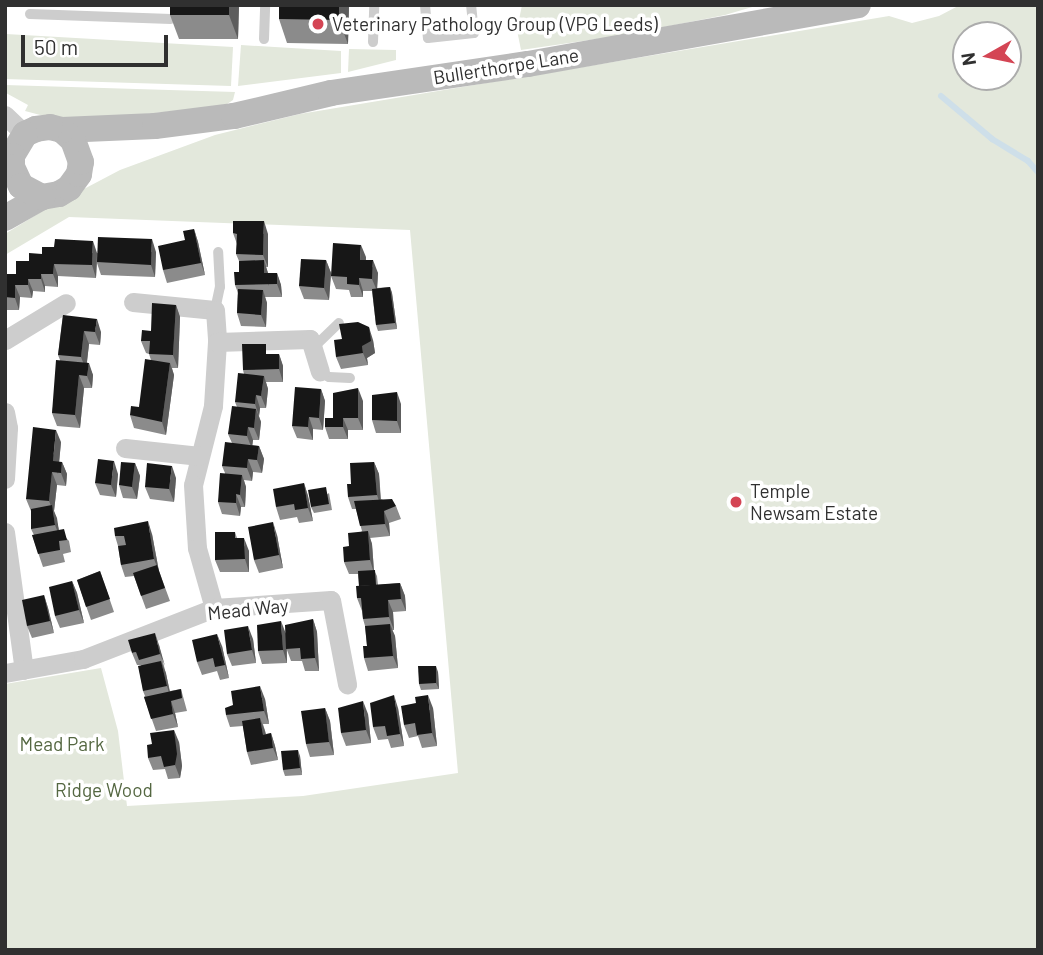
<!DOCTYPE html>
<style>
body{margin:0}
#map{position:relative;width:1043px;height:955px;overflow:hidden;background:#fff;font-family:Barlow,sans-serif}
div>[style]{position:absolute}
.green>*{inset:0;background:#e3e8dc}
.stream>*{height:6px;margin:-3px;padding:0 3px;transform-origin:3px;border-radius:3px;background:#cedfe9}
.lane>*{height:10px;margin:-5px;padding:0 5px;transform-origin:5px;border-radius:5px;background:#cdcdcd}
.street>*{height:19px;margin:-9.5px;padding:0 9.5px;transform-origin:9.5px;border-radius:9.5px;background:#cdcdcd}
.secondary>*{height:26px;margin:-13px;padding:0 13px;transform-origin:13px;border-radius:13px;background:#bababa}
.wall>*{inset:0;background:#8b8b8b}
.shaded-wall>*{inset:0;background:#5d5d5d}
.building>*{inset:0;background:#171717}
.dots>*{width:19px;height:19px;translate:-50% -50%;box-sizing:border-box;border:4px solid #fff;border-radius:50%}
span{translate:-50% -50%;white-space:nowrap;text-align:center;line-height:1.15;-webkit-text-stroke:7px #fff;paint-order:stroke}
.poi-label{font-size:19px;color:#303030}
.left{translate:0 -50%;text-align:left}
.street-label{font-size:19px;color:#303030}
.park-label{font-size:19px;color:#546741}
.frame{position:absolute;inset:0;border:7px solid #303030;pointer-events:none}
.north{position:absolute;left:952px;top:21px;width:70px;height:70px;box-sizing:border-box;background:#fff;border:2px solid #acacac;border-radius:50%;rotate:261deg;font-size:19px;font-weight:700;line-height:28px;text-align:center;color:#303030}
.north::after{content:'';display:block;margin:auto;width:24px;height:32px;background:#d44554;clip-path:polygon(50% 0,100% 100%,50% 72%,0 100%)}
.scale{position:absolute;left:21px;top:35px;width:147px;height:32px;box-sizing:border-box;border:4px solid #303030;border-top:0;padding-left:9px;font-size:21px;line-height:24px;white-space:nowrap;color:#303030;-webkit-text-stroke:5px #fff;paint-order:stroke}
</style>
<div id="map">
<div class="green">
<div style="clip-path:polygon(522px 5px,759px 5px,725px 15px,624px 35px,521px 50px,517px 30px)"></div>
<div style="clip-path:polygon(evenodd,960px 5px,1038px 5px,1038px 950px,5px 950px,5px 684px,101px 668px,118px 731px,127px 806px,303px 796px,458px 773px,410px 230px,69px 217px,5px 255px,5px 234px,44px 210px,120px 170px,215px 135px,300px 114px,889px 16px,912px 23px,939px 16px,960px 5px,966px 35px,1008px 35px,1008px 77px,966px 77px,966px 35px)"></div>
<div style="clip-path:polygon(6px 34px,233px 47px,231px 86px,5px 79px)"></div>
<div style="clip-path:polygon(241px 45px,341px 51px,341px 73px,238px 86px)"></div>
<div style="clip-path:polygon(349px 49px,396px 50px,396px 60px,348px 72px)"></div>
<div style="clip-path:polygon(5px 85px,235px 92px,233px 100px,224px 106px,67px 122px,25px 111px,28px 105px,6px 93px)"></div>
</div>
<div class="stream">
<div style="left:941px;top:96px;width:67px;rotate:40.1deg"></div>
<div style="left:992px;top:139px;width:42px;rotate:31.4deg"></div>
<div style="left:1028px;top:161px;width:15px;rotate:48deg"></div>
</div>
<div class="lane">
<div style="left:425px;top:5px;width:33px;rotate:85deg"></div>
<div style="left:428px;top:38px;width:46px;rotate:-6.2deg"></div>
<div style="left:474px;top:33px;width:28px;rotate:-96deg"></div>
<div style="left:30px;top:14px;width:141px;rotate:2deg"></div>
<div style="left:264px;top:39px;width:34px;rotate:-88deg"></div>
<div style="left:373px;top:42px;width:37px;rotate:-88deg"></div>
<div style="left:215px;top:310px;width:24px;rotate:-78deg"></div>
<div style="left:220px;top:287px;width:35px;rotate:-93deg"></div>
<div style="left:313px;top:348px;width:36px;rotate:-44deg"></div>
<div style="left:320px;top:372px;width:10px;rotate:29deg"></div>
<div style="left:329px;top:377px;width:21px;rotate:3deg"></div>
</div>
<div class="street">
<div style="left:5px;top:115px;width:28px;rotate:44deg"></div>
<div style="left:133px;top:302px;width:82px;rotate:5.6deg"></div>
<div style="left:215px;top:310px;width:32px;rotate:86deg"></div>
<div style="left:217px;top:342px;width:64px;rotate:93.6deg"></div>
<div style="left:213px;top:406px;width:81px;rotate:104.2deg"></div>
<div style="left:193px;top:485px;width:63px;rotate:86.4deg"></div>
<div style="left:197px;top:548px;width:62px;rotate:74.2deg"></div>
<div style="left:5px;top:340px;width:71px;rotate:-31.2deg"></div>
<div style="left:217px;top:342px;width:93px;rotate:-1.8deg"></div>
<div style="left:310px;top:339px;width:34px;rotate:73deg"></div>
<div style="left:5px;top:412px;width:16px;rotate:79deg"></div>
<div style="left:8px;top:428px;width:51px;rotate:93.4deg"></div>
<div style="left:125px;top:448px;width:75px;rotate:6.1deg"></div>
<div style="left:5px;top:532px;width:139px;rotate:82.2deg"></div>
<div style="left:5px;top:673px;width:79px;rotate:-10.2deg"></div>
<div style="left:83px;top:659px;width:141px;rotate:-21.3deg"></div>
<div style="left:214px;top:608px;width:117px;rotate:-3.9deg"></div>
<div style="left:331px;top:600px;width:86px;rotate:79.2deg"></div>
</div>
<div class="secondary">
<div style="left:62px;top:130px;width:93px;rotate:-2.5deg"></div>
<div style="left:155px;top:126px;width:80px;rotate:-7.2deg"></div>
<div style="left:234px;top:116px;width:100px;rotate:-13.3deg"></div>
<div style="left:331px;top:93px;width:199px;rotate:-8.4deg"></div>
<div style="left:528px;top:64px;width:335px;rotate:-10.1deg"></div>
<div style="left:5px;top:218px;width:43px;rotate:-29.6deg"></div>
<div style="left:42px;top:197px;width:17px;rotate:-10deg"></div>
<div style="left:59px;top:194px;width:12px;rotate:-31deg"></div>
<div style="left:69px;top:188px;width:17px;rotate:-54deg"></div>
<div style="left:79px;top:174px;width:12px;rotate:-81deg"></div>
<div style="left:81px;top:162px;width:23px;rotate:-110deg"></div>
<div style="left:73px;top:140px;width:15px;rotate:-138deg"></div>
<div style="left:62px;top:130px;width:12px;rotate:-166deg"></div>
<div style="left:50px;top:127px;width:14px;rotate:172deg"></div>
<div style="left:36px;top:129px;width:12px;rotate:156deg"></div>
<div style="left:25px;top:134px;width:26px;rotate:121deg"></div>
<div style="left:12px;top:156px;width:11px;rotate:90deg"></div>
<div style="left:12px;top:167px;width:21px;rotate:65deg"></div>
<div style="left:21px;top:186px;width:24px;rotate:28deg"></div>
</div>
<div class="wall">
<div style="clip-path:polygon(170px 5px,239px 5px,238px 39px,179px 39px,170px 15px)"></div>
<div style="clip-path:polygon(279px 5px,349px 5px,348px 44px,287px 43px,279px 19px)"></div>
<div style="clip-path:polygon(194px 229px,198px 242px,205px 275px,167px 283px,163px 270px)"></div>
<div style="clip-path:polygon(233px 233px,268px 234px,268px 267px,266px 267px,268px 273px,277px 273px,281px 285px,282px 297px,265px 297px,267px 303px,266px 327px,241px 326px,237px 313px,238px 293px,235px 285px,239px 272px,239px 261px,236px 254px,237px 244px)"></div>
<div style="clip-path:polygon(156px 252px,155px 277px,101px 275px,97px 263px,96px 278px,58px 276px,58px 287px,45px 286px,45px 292px,33px 291px,32px 298px,20px 297px,19px 310px,5px 310px,5px 274px,16px 274px,29px 261px,42px 254px)"></div>
<div style="clip-path:polygon(366px 257px,366px 260px,378px 273px,377px 288px,390px 287px,392px 293px,397px 329px,378px 331px,376px 325px,372px 291px,363px 291px,363px 297px,351px 297px,349px 290px,336px 289px,331px 276px)"></div>
<div style="clip-path:polygon(326px 260px,331px 273px,329px 300px,304px 299px,299px 286px)"></div>
<div style="clip-path:polygon(176px 305px,180px 317px,178px 368px,172px 368px,174px 375px,166px 435px,134px 428px,130px 415px,139px 407px,151px 360px,149px 354px,146px 353px,141px 341px)"></div>
<div style="clip-path:polygon(63px 315px,101px 332px,100px 345px,89px 344px,87px 362px,93px 375px,92px 388px,84px 388px,80px 428px,57px 426px,52px 413px,60px 360px,58px 355px)"></div>
<div style="clip-path:polygon(342px 339px,373px 340px,375px 353px,367px 358px,368px 365px,341px 369px,336px 357px)"></div>
<div style="clip-path:polygon(270px 354px,279px 354px,283px 366px,283px 382px,266px 382px,268px 389px,266px 408px,260px 408px,259px 416px,261px 422px,259px 440px,253px 440px,252px 445px,259px 446px,264px 459px,262px 473px,253px 472px,252px 481px,244px 480px,246px 487px,245px 507px,241px 507px,240px 516px,222px 514px,218px 502px,225px 473px,222px 466px,232px 443px,228px 434px,237px 407px,235px 402px,244px 374px,243px 370px)"></div>
<div style="clip-path:polygon(321px 389px,325px 401px,323px 430px,313px 429px,313px 440px,297px 438px,292px 426px)"></div>
<div style="clip-path:polygon(363px 401px,363px 430px,348px 430px,348px 439px,329px 439px,325px 427px,333px 418px)"></div>
<div style="clip-path:polygon(401px 404px,401px 433px,376px 433px,372px 420px)"></div>
<div style="clip-path:polygon(61px 442px,59px 462px,62px 462px,67px 474px,66px 486px,57px 485px,54px 511px,59px 530px,69px 541px,71px 552px,63px 554px,65px 562px,43px 567px,32px 535px,34px 535px,31px 529px,31px 511px,26px 499px)"></div>
<div style="clip-path:polygon(374px 462px,379px 474px,381px 499px,396px 506px,401px 519px,389px 523px,390px 536px,370px 538px,372px 544px,374px 570px,377px 576px,378px 585px,400px 583px,405px 596px,406px 611px,393px 612px,394px 630px,392px 630px,395px 636px,398px 668px,368px 671px,364px 658px,367px 646px,365px 626px,363px 619px,362px 611px,357px 598px,359px 586px,358px 574px,349px 574px,344px 562px,349px 546px,362px 531px,356px 509px,352px 509px,348px 497px,351px 484px)"></div>
<div style="clip-path:polygon(135px 463px,140px 476px,137px 499px,123px 498px,119px 485px)"></div>
<div style="clip-path:polygon(118px 474px,116px 497px,100px 495px,95px 483px)"></div>
<div style="clip-path:polygon(176px 478px,174px 502px,150px 499px,145px 487px)"></div>
<div style="clip-path:polygon(304px 483px,308px 496px,313px 521px,299px 523px,297px 517px,280px 520px,276px 507px)"></div>
<div style="clip-path:polygon(329px 493px,332px 510px,314px 513px,311px 507px)"></div>
<div style="clip-path:polygon(235px 532px,237px 538px,249px 551px,249px 572px,220px 572px,215px 560px)"></div>
<div style="clip-path:polygon(152px 534px,159px 571px,170px 601px,146px 609px,134px 576px,125px 577px,121px 565px,118px 546px,115px 536px)"></div>
<div style="clip-path:polygon(277px 535px,283px 568px,259px 573px,254px 560px)"></div>
<div style="clip-path:polygon(100px 571px,114px 612px,91px 620px,77px 580px)"></div>
<div style="clip-path:polygon(72px 581px,77px 593px,84px 623px,60px 628px,55px 616px)"></div>
<div style="clip-path:polygon(44px 595px,48px 608px,54px 633px,32px 638px,27px 626px)"></div>
<div style="clip-path:polygon(313px 619px,317px 632px,319px 671px,305px 671px,302px 661px,291px 661px,287px 650px,287px 663px,262px 664px,258px 651px,285px 633px)"></div>
<div style="clip-path:polygon(253px 639px,256px 663px,232px 666px,227px 654px)"></div>
<div style="clip-path:polygon(159px 645px,170px 691px,181px 689px,187px 711px,175px 713px,178px 727px,156px 731px,144px 697px,145px 696px,143px 691px,141px 665px,137px 665px,132px 653px)"></div>
<div style="clip-path:polygon(222px 646px,229px 678px,220px 680px,217px 671px,202px 675px,197px 662px)"></div>
<div style="clip-path:polygon(438px 672px,439px 689px,421px 690px,419px 684px)"></div>
<div style="clip-path:polygon(265px 699px,269px 724px,263px 724px,266px 734px,271px 733px,275px 746px,278px 760px,251px 765px,247px 752px,243px 726px,230px 727px,226px 715px)"></div>
<div style="clip-path:polygon(325px 708px,330px 721px,334px 755px,310px 757px,306px 744px)"></div>
<div style="clip-path:polygon(398px 708px,404px 746px,391px 748px,388px 739px,378px 740px,373px 727px)"></div>
<div style="clip-path:polygon(433px 708px,437px 746px,422px 748px,418px 736px,409px 738px,404px 725px)"></div>
<div style="clip-path:polygon(368px 714px,371px 743px,346px 746px,341px 733px)"></div>
<div style="clip-path:polygon(179px 742px,182px 766px,180px 778px,168px 779px,165px 769px,153px 770px,148px 758px)"></div>
<div style="clip-path:polygon(300px 756px,302px 775px,285px 776px,283px 770px)"></div>
</div>
<div class="shaded-wall">
<div style="clip-path:polygon(229px 5px,239px 5px,238px 39px,229px 15px)"></div>
<div style="clip-path:polygon(339px 5px,349px 5px,348px 44px,339px 20px)"></div>
<div style="clip-path:polygon(264px 221px,268px 234px,268px 267px,263px 255px)"></div>
<div style="clip-path:polygon(194px 229px,198px 242px,205px 275px,201px 263px)"></div>
<div style="clip-path:polygon(152px 239px,156px 252px,155px 277px,151px 265px)"></div>
<div style="clip-path:polygon(93px 241px,97px 253px,96px 278px,92px 265px)"></div>
<div style="clip-path:polygon(361px 245px,366px 257px,365px 272px,360px 260px)"></div>
<div style="clip-path:polygon(264px 260px,268px 273px,269px 286px,264px 273px)"></div>
<div style="clip-path:polygon(326px 260px,331px 273px,329px 300px,324px 288px)"></div>
<div style="clip-path:polygon(373px 260px,378px 273px,377px 291px,372px 279px)"></div>
<div style="clip-path:polygon(54px 264px,58px 276px,58px 287px,53px 274px)"></div>
<div style="clip-path:polygon(277px 273px,281px 285px,282px 297px,277px 284px)"></div>
<div style="clip-path:polygon(41px 274px,45px 286px,45px 292px,41px 279px)"></div>
<div style="clip-path:polygon(359px 278px,363px 291px,363px 297px,359px 285px)"></div>
<div style="clip-path:polygon(28px 279px,33px 291px,32px 298px,28px 285px)"></div>
<div style="clip-path:polygon(15px 285px,20px 297px,19px 310px,15px 298px)"></div>
<div style="clip-path:polygon(390px 287px,392px 293px,397px 329px,395px 323px)"></div>
<div style="clip-path:polygon(263px 290px,267px 303px,266px 327px,261px 315px)"></div>
<div style="clip-path:polygon(176px 305px,180px 317px,178px 368px,173px 355px)"></div>
<div style="clip-path:polygon(97px 319px,101px 332px,100px 345px,95px 332px)"></div>
<div style="clip-path:polygon(369px 327px,373px 340px,375px 353px,367px 358px,368px 365px,363px 353px,362px 346px)"></div>
<div style="clip-path:polygon(84px 331px,89px 344px,86px 370px,81px 357px)"></div>
<div style="clip-path:polygon(279px 354px,283px 366px,283px 382px,279px 369px)"></div>
<div style="clip-path:polygon(89px 363px,93px 375px,92px 388px,87px 376px)"></div>
<div style="clip-path:polygon(170px 363px,174px 375px,166px 435px,162px 422px)"></div>
<div style="clip-path:polygon(79px 375px,84px 388px,80px 428px,75px 415px)"></div>
<div style="clip-path:polygon(264px 376px,268px 389px,266px 408px,261px 396px)"></div>
<div style="clip-path:polygon(358px 388px,363px 401px,363px 430px,358px 418px)"></div>
<div style="clip-path:polygon(321px 389px,325px 401px,323px 430px,319px 418px)"></div>
<div style="clip-path:polygon(397px 392px,401px 404px,401px 433px,397px 421px)"></div>
<div style="clip-path:polygon(256px 395px,260px 408px,259px 416px,255px 404px)"></div>
<div style="clip-path:polygon(256px 409px,261px 422px,259px 440px,254px 428px)"></div>
<div style="clip-path:polygon(309px 417px,313px 429px,313px 440px,308px 427px)"></div>
<div style="clip-path:polygon(343px 418px,348px 430px,348px 439px,343px 427px)"></div>
<div style="clip-path:polygon(248px 427px,253px 440px,252px 449px,247px 436px)"></div>
<div style="clip-path:polygon(56px 430px,61px 442px,58px 474px,53px 461px)"></div>
<div style="clip-path:polygon(259px 446px,264px 459px,262px 473px,257px 460px)"></div>
<div style="clip-path:polygon(248px 459px,253px 472px,252px 481px,247px 468px)"></div>
<div style="clip-path:polygon(114px 461px,118px 474px,116px 497px,111px 485px)"></div>
<div style="clip-path:polygon(62px 462px,67px 474px,66px 486px,61px 473px)"></div>
<div style="clip-path:polygon(374px 462px,379px 474px,381px 507px,377px 495px)"></div>
<div style="clip-path:polygon(135px 463px,140px 476px,137px 499px,132px 487px)"></div>
<div style="clip-path:polygon(172px 466px,176px 478px,174px 502px,169px 489px)"></div>
<div style="clip-path:polygon(52px 472px,57px 485px,54px 511px,57px 518px,60px 538px,55px 525px,53px 511px,49px 501px)"></div>
<div style="clip-path:polygon(242px 475px,246px 487px,245px 507px,240px 495px)"></div>
<div style="clip-path:polygon(304px 483px,308px 496px,313px 521px,308px 508px)"></div>
<div style="clip-path:polygon(236px 494px,241px 507px,240px 516px,236px 503px)"></div>
<div style="clip-path:polygon(384px 511px,389px 523px,390px 536px,385px 524px)"></div>
<div style="clip-path:polygon(148px 521px,152px 534px,159px 572px,154px 559px)"></div>
<div style="clip-path:polygon(273px 522px,277px 535px,283px 568px,279px 555px)"></div>
<div style="clip-path:polygon(368px 531px,372px 544px,374px 573px,370px 560px)"></div>
<div style="clip-path:polygon(244px 538px,249px 551px,249px 572px,245px 559px)"></div>
<div style="clip-path:polygon(72px 581px,77px 593px,84px 623px,79px 610px)"></div>
<div style="clip-path:polygon(400px 583px,405px 596px,406px 611px,401px 599px)"></div>
<div style="clip-path:polygon(44px 595px,48px 608px,54px 633px,50px 621px)"></div>
<div style="clip-path:polygon(388px 600px,393px 612px,394px 630px,389px 617px)"></div>
<div style="clip-path:polygon(313px 619px,317px 632px,319px 671px,315px 658px)"></div>
<div style="clip-path:polygon(281px 621px,286px 634px,287px 663px,283px 650px)"></div>
<div style="clip-path:polygon(390px 624px,395px 636px,398px 668px,393px 656px)"></div>
<div style="clip-path:polygon(248px 626px,253px 639px,256px 663px,252px 650px)"></div>
<div style="clip-path:polygon(155px 633px,159px 645px,165px 666px,160px 654px)"></div>
<div style="clip-path:polygon(217px 634px,222px 646px,229px 678px,225px 665px)"></div>
<div style="clip-path:polygon(161px 661px,166px 673px,171px 699px,167px 686px)"></div>
<div style="clip-path:polygon(436px 666px,438px 672px,439px 689px,436px 683px)"></div>
<div style="clip-path:polygon(260px 686px,265px 699px,269px 724px,264px 711px)"></div>
<div style="clip-path:polygon(394px 695px,398px 708px,404px 746px,400px 734px)"></div>
<div style="clip-path:polygon(428px 695px,433px 708px,437px 746px,432px 733px)"></div>
<div style="clip-path:polygon(171px 701px,175px 713px,178px 727px,173px 714px)"></div>
<div style="clip-path:polygon(363px 701px,368px 714px,371px 743px,366px 730px)"></div>
<div style="clip-path:polygon(325px 708px,330px 721px,334px 755px,329px 742px)"></div>
<div style="clip-path:polygon(260px 718px,265px 731px,268px 747px,263px 735px)"></div>
<div style="clip-path:polygon(174px 730px,179px 742px,182px 766px,180px 778px,175px 765px)"></div>
<div style="clip-path:polygon(271px 733px,275px 746px,278px 760px,273px 748px)"></div>
<div style="clip-path:polygon(298px 750px,300px 756px,302px 775px,300px 768px)"></div>
</div>
<div class="building">
<div style="clip-path:polygon(170px 5px,229px 5px,229px 15px,170px 15px)"></div>
<div style="clip-path:polygon(279px 5px,339px 5px,339px 20px,279px 19px)"></div>
<div style="clip-path:polygon(233px 221px,264px 221px,263px 255px,236px 254px,237px 234px,233px 233px)"></div>
<div style="clip-path:polygon(194px 229px,201px 263px,163px 270px,158px 246px,185px 240px,183px 231px)"></div>
<div style="clip-path:polygon(98px 237px,152px 239px,151px 265px,97px 262px)"></div>
<div style="clip-path:polygon(55px 239px,93px 241px,92px 265px,54px 264px,53px 274px,41px 274px,41px 279px,28px 279px,28px 285px,15px 285px,15px 298px,5px 297px,5px 274px,16px 274px,16px 261px,29px 261px,29px 253px,42px 254px,42px 247px,54px 247px)"></div>
<div style="clip-path:polygon(333px 243px,361px 245px,360px 260px,373px 260px,372px 279px,359px 278px,359px 285px,347px 284px,347px 277px,331px 276px)"></div>
<div style="clip-path:polygon(301px 259px,326px 260px,324px 288px,299px 286px)"></div>
<div style="clip-path:polygon(264px 260px,264px 273px,277px 273px,277px 284px,235px 285px,234px 272px,239px 272px,239px 261px)"></div>
<div style="clip-path:polygon(390px 287px,395px 323px,376px 325px,372px 289px)"></div>
<div style="clip-path:polygon(238px 289px,263px 290px,261px 315px,237px 313px)"></div>
<div style="clip-path:polygon(152px 303px,176px 305px,173px 355px,149px 354px,150px 341px,141px 341px,142px 330px,151px 331px)"></div>
<div style="clip-path:polygon(63px 315px,97px 319px,95px 332px,84px 331px,81px 357px,58px 355px)"></div>
<div style="clip-path:polygon(358px 322px,369px 327px,371px 341px,362px 346px,363px 353px,336px 357px,334px 340px,342px 339px,339px 324px)"></div>
<div style="clip-path:polygon(242px 344px,266px 344px,266px 354px,279px 354px,279px 369px,243px 370px)"></div>
<div style="clip-path:polygon(145px 359px,170px 363px,162px 422px,130px 415px,131px 406px,139px 407px)"></div>
<div style="clip-path:polygon(56px 360px,89px 363px,87px 376px,79px 375px,75px 415px,52px 413px)"></div>
<div style="clip-path:polygon(238px 373px,264px 376px,261px 396px,256px 395px,255px 404px,235px 402px)"></div>
<div style="clip-path:polygon(295px 387px,321px 389px,319px 418px,309px 417px,308px 427px,292px 426px)"></div>
<div style="clip-path:polygon(358px 388px,358px 418px,343px 418px,343px 427px,325px 427px,325px 418px,333px 418px,333px 393px)"></div>
<div style="clip-path:polygon(397px 392px,397px 421px,372px 420px,372px 395px)"></div>
<div style="clip-path:polygon(232px 406px,256px 409px,254px 428px,248px 427px,247px 436px,228px 434px)"></div>
<div style="clip-path:polygon(33px 427px,56px 430px,53px 461px,62px 462px,61px 473px,52px 472px,49px 501px,26px 499px)"></div>
<div style="clip-path:polygon(225px 442px,259px 446px,257px 460px,248px 459px,247px 468px,222px 466px)"></div>
<div style="clip-path:polygon(98px 459px,114px 461px,111px 485px,95px 483px)"></div>
<div style="clip-path:polygon(121px 462px,135px 463px,132px 487px,119px 485px)"></div>
<div style="clip-path:polygon(374px 462px,377px 495px,348px 497px,347px 484px,351px 484px,350px 463px)"></div>
<div style="clip-path:polygon(147px 463px,172px 466px,169px 489px,145px 487px)"></div>
<div style="clip-path:polygon(220px 473px,242px 475px,240px 495px,236px 494px,236px 503px,218px 502px)"></div>
<div style="clip-path:polygon(304px 483px,308px 508px,295px 510px,294px 504px,276px 507px,273px 489px)"></div>
<div style="clip-path:polygon(326px 487px,329px 504px,311px 507px,308px 490px)"></div>
<div style="clip-path:polygon(392px 499px,396px 506px,384px 511px,385px 524px,360px 526px,354px 501px)"></div>
<div style="clip-path:polygon(52px 505px,55px 525px,31px 529px,31px 509px)"></div>
<div style="clip-path:polygon(148px 521px,154px 559px,121px 565px,118px 546px,126px 545px,124px 536px,115px 536px,114px 528px)"></div>
<div style="clip-path:polygon(273px 522px,279px 555px,254px 560px,248px 527px)"></div>
<div style="clip-path:polygon(64px 529px,67px 540px,59px 541px,60px 550px,38px 554px,32px 535px)"></div>
<div style="clip-path:polygon(368px 531px,370px 560px,344px 562px,343px 547px,349px 546px,348px 533px)"></div>
<div style="clip-path:polygon(215px 532px,235px 532px,235px 538px,244px 538px,245px 559px,215px 560px)"></div>
<div style="clip-path:polygon(157px 565px,165px 588px,141px 596px,133px 573px)"></div>
<div style="clip-path:polygon(375px 570px,376px 585px,359px 586px,358px 571px)"></div>
<div style="clip-path:polygon(100px 571px,110px 599px,86px 607px,77px 580px)"></div>
<div style="clip-path:polygon(72px 581px,79px 610px,55px 616px,49px 587px)"></div>
<div style="clip-path:polygon(400px 583px,401px 599px,388px 600px,389px 617px,363px 619px,361px 598px,357px 598px,356px 586px)"></div>
<div style="clip-path:polygon(44px 595px,50px 621px,27px 626px,22px 600px)"></div>
<div style="clip-path:polygon(313px 619px,315px 658px,301px 659px,300px 648px,286px 649px,285px 625px)"></div>
<div style="clip-path:polygon(281px 621px,283px 650px,258px 651px,257px 625px)"></div>
<div style="clip-path:polygon(390px 624px,393px 656px,364px 658px,363px 646px,367px 646px,365px 626px)"></div>
<div style="clip-path:polygon(248px 626px,252px 650px,227px 654px,224px 630px)"></div>
<div style="clip-path:polygon(155px 633px,160px 654px,139px 660px,136px 652px,132px 653px,128px 640px)"></div>
<div style="clip-path:polygon(217px 634px,225px 665px,215px 667px,213px 658px,197px 662px,192px 640px)"></div>
<div style="clip-path:polygon(161px 661px,167px 686px,143px 691px,138px 666px)"></div>
<div style="clip-path:polygon(418px 666px,436px 666px,436px 683px,419px 684px)"></div>
<div style="clip-path:polygon(260px 686px,264px 711px,226px 715px,225px 708px,233px 705px,231px 691px)"></div>
<div style="clip-path:polygon(181px 689px,182px 698px,171px 701px,173px 714px,151px 719px,144px 697px)"></div>
<div style="clip-path:polygon(394px 695px,400px 734px,387px 736px,385px 726px,373px 727px,370px 703px)"></div>
<div style="clip-path:polygon(428px 695px,432px 733px,417px 735px,415px 723px,404px 725px,401px 706px,416px 703px,415px 697px)"></div>
<div style="clip-path:polygon(363px 701px,366px 730px,341px 733px,338px 708px)"></div>
<div style="clip-path:polygon(325px 708px,329px 742px,306px 744px,301px 711px)"></div>
<div style="clip-path:polygon(260px 718px,263px 735px,271px 733px,273px 748px,247px 752px,242px 721px)"></div>
<div style="clip-path:polygon(174px 730px,177px 754px,175px 765px,164px 767px,161px 756px,148px 758px,147px 745px,152px 744px,150px 733px)"></div>
<div style="clip-path:polygon(298px 750px,300px 768px,283px 770px,281px 751px)"></div>
</div>
<div class="dots">
<div style="left:318px;top:24px;background:#d44554"></div>
<div style="left:736px;top:502px;background:#d44554"></div>
</div>
<div class="poi-label">
<span class="left" style="left:332px;top:24px">Veterinary Pathology Group (VPG Leeds)</span>
<span class="left" style="left:750px;top:502px">Temple<br>Newsam Estate</span>
</div>
<div class="street-label">
<span style="left:506px;top:66px;rotate:-9deg">Bullerthorpe Lane</span>
<span style="left:248px;top:609px;rotate:-6deg">Mead Way</span>
</div>
<div class="park-label">
<span style="left:62px;top:744px">Mead Park</span>
<span style="left:104px;top:790px">Ridge Wood</span>
</div>
<div class="frame"></div>
<div class="north">N</div>
<div class="scale">50 m</div>
</div>
